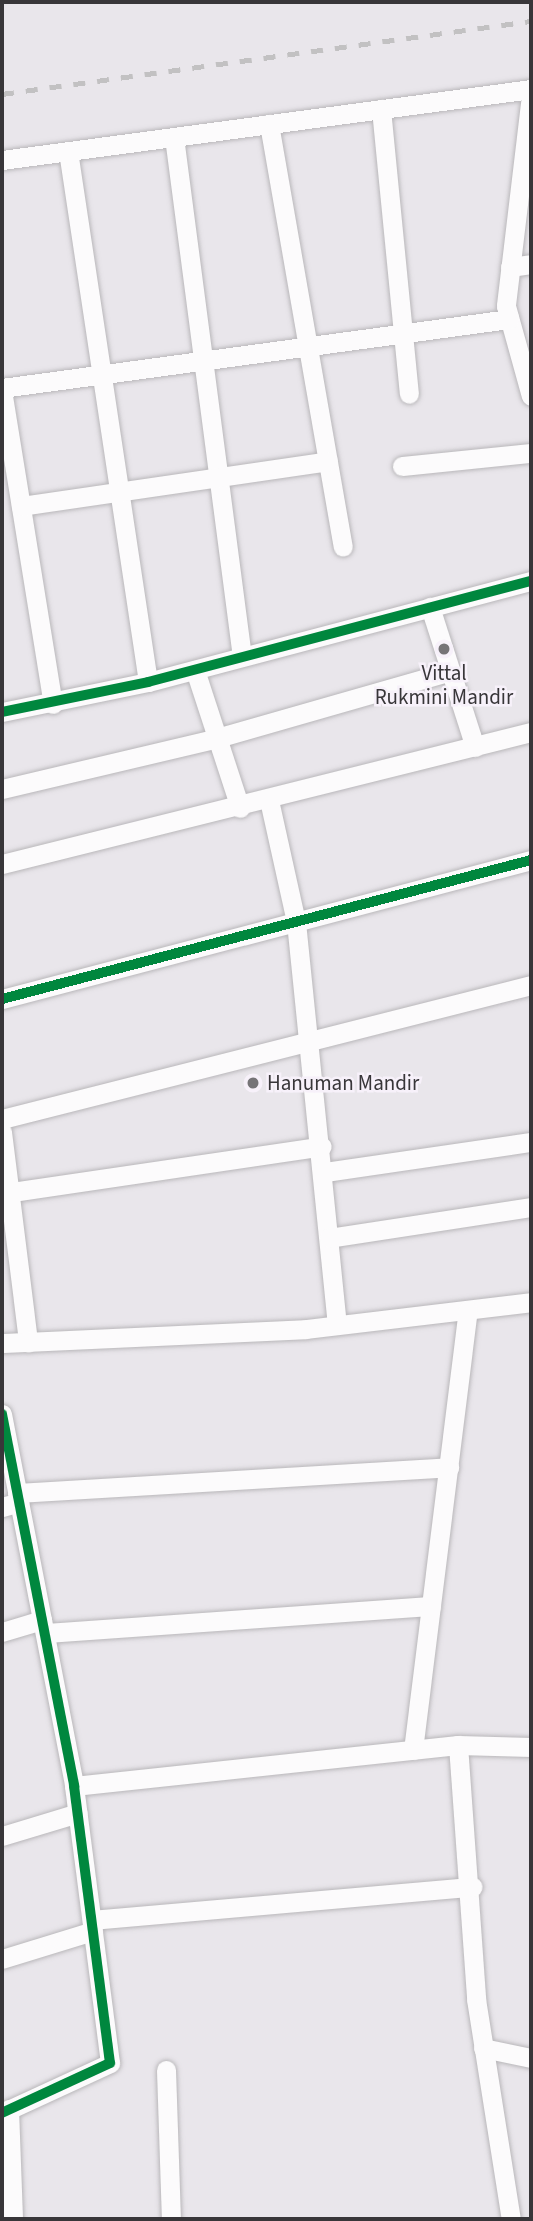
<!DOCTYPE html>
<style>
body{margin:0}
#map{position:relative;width:533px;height:2221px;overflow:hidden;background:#e9e6eb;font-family:"Source Sans 3",sans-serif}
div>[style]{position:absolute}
.roads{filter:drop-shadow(0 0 2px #b9b7ba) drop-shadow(0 0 2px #b9b7ba)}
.minor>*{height:19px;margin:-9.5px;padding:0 9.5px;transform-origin:9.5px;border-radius:9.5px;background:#fcfbfc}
.rail>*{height:5px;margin-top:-2.5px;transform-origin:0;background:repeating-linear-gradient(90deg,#c2c1c2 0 12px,transparent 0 24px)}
.cycleway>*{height:10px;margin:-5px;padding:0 5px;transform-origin:5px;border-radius:5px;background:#00873e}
.dots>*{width:19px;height:19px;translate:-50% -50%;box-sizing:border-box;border:4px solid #f7f1fa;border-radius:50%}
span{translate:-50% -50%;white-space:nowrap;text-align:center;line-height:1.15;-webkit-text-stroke:5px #f7f1fa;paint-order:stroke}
.poi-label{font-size:21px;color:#383639}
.left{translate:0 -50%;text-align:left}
.frame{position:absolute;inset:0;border:4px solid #383639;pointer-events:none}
</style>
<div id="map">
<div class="roads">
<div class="minor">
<div style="left:531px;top:95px;width:212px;rotate:96.8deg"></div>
<div style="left:506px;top:306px;width:93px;rotate:74.5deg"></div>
<div style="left:381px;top:109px;width:286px;rotate:84.4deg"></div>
<div style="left:269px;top:124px;width:429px;rotate:80.1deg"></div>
<div style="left:174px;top:137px;width:524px;rotate:82.55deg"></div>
<div style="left:68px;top:151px;width:537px;rotate:81.43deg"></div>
<div style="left:2px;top:160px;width:534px;rotate:-7.64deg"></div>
<div style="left:510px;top:267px;width:21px;rotate:-8deg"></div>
<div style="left:2px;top:388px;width:512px;rotate:-7.75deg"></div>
<div style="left:2px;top:390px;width:318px;rotate:80.8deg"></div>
<div style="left:402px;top:466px;width:130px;rotate:-5.8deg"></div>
<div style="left:21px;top:506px;width:310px;rotate:-8.3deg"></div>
<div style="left:430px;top:607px;width:147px;rotate:72.2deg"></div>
<div style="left:195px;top:670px;width:145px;rotate:71.9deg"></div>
<div style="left:2px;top:712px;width:149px;rotate:-11.6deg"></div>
<div style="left:148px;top:682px;width:396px;rotate:-14.8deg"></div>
<div style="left:2px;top:789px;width:221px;rotate:-13.3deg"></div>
<div style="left:217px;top:738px;width:243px;rotate:-16deg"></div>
<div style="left:269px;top:800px;width:125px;rotate:77.5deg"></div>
<div style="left:296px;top:922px;width:405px;rotate:84.2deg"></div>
<div style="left:2px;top:864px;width:545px;rotate:-14.01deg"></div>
<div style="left:2px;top:999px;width:547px;rotate:-14.72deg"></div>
<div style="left:2px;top:1119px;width:546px;rotate:-14.21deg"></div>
<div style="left:2px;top:1132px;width:212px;rotate:82.9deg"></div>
<div style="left:325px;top:1172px;width:208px;rotate:-8.3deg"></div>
<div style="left:12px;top:1192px;width:313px;rotate:-8.4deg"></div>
<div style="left:329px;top:1238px;width:204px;rotate:-8.7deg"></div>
<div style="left:2px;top:1343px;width:304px;rotate:-2.6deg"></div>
<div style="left:306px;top:1329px;width:227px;rotate:-6.8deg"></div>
<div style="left:2px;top:1414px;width:379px;rotate:79deg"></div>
<div style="left:74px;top:1786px;width:279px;rotate:82.6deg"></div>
<div style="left:110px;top:2063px;width:119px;rotate:155.2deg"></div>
<div style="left:17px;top:1493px;width:433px;rotate:-3.4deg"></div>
<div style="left:2px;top:1507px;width:18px;rotate:-16deg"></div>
<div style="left:2px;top:1632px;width:42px;rotate:-16.7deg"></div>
<div style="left:45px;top:1633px;width:387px;rotate:-4deg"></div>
<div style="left:458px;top:1745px;width:255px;rotate:85.9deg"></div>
<div style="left:476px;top:1999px;width:223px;rotate:81deg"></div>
<div style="left:413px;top:1750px;width:443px;rotate:-82.9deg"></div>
<div style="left:74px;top:1786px;width:386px;rotate:-6.1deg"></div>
<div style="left:458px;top:1745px;width:73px;rotate:1.6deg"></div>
<div style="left:2px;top:1836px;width:79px;rotate:-16.8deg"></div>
<div style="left:92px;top:1920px;width:382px;rotate:-5deg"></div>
<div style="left:2px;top:1959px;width:95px;rotate:-17.1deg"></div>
<div style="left:483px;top:2048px;width:49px;rotate:11.8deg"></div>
<div style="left:166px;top:2070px;width:149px;rotate:88.1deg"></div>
<div style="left:9px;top:2109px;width:110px;rotate:87.9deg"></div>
</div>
</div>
<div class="rail">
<div style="left:2px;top:94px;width:534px;rotate:-7.86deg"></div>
</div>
<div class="cycleway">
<div style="left:2px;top:712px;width:149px;rotate:-11.6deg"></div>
<div style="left:148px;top:682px;width:396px;rotate:-14.8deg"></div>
<div style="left:2px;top:999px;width:547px;rotate:-14.72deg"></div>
<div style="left:2px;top:1414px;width:379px;rotate:79deg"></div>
<div style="left:74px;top:1786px;width:279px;rotate:82.6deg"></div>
<div style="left:110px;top:2063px;width:119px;rotate:155.2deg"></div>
</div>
<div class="dots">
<div style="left:444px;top:649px;background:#767477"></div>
<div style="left:253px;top:1083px;background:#767477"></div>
</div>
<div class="poi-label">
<span style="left:444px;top:685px">Vittal<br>Rukmini Mandir</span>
<span class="left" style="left:267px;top:1083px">Hanuman Mandir</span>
</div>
<div class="frame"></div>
</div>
